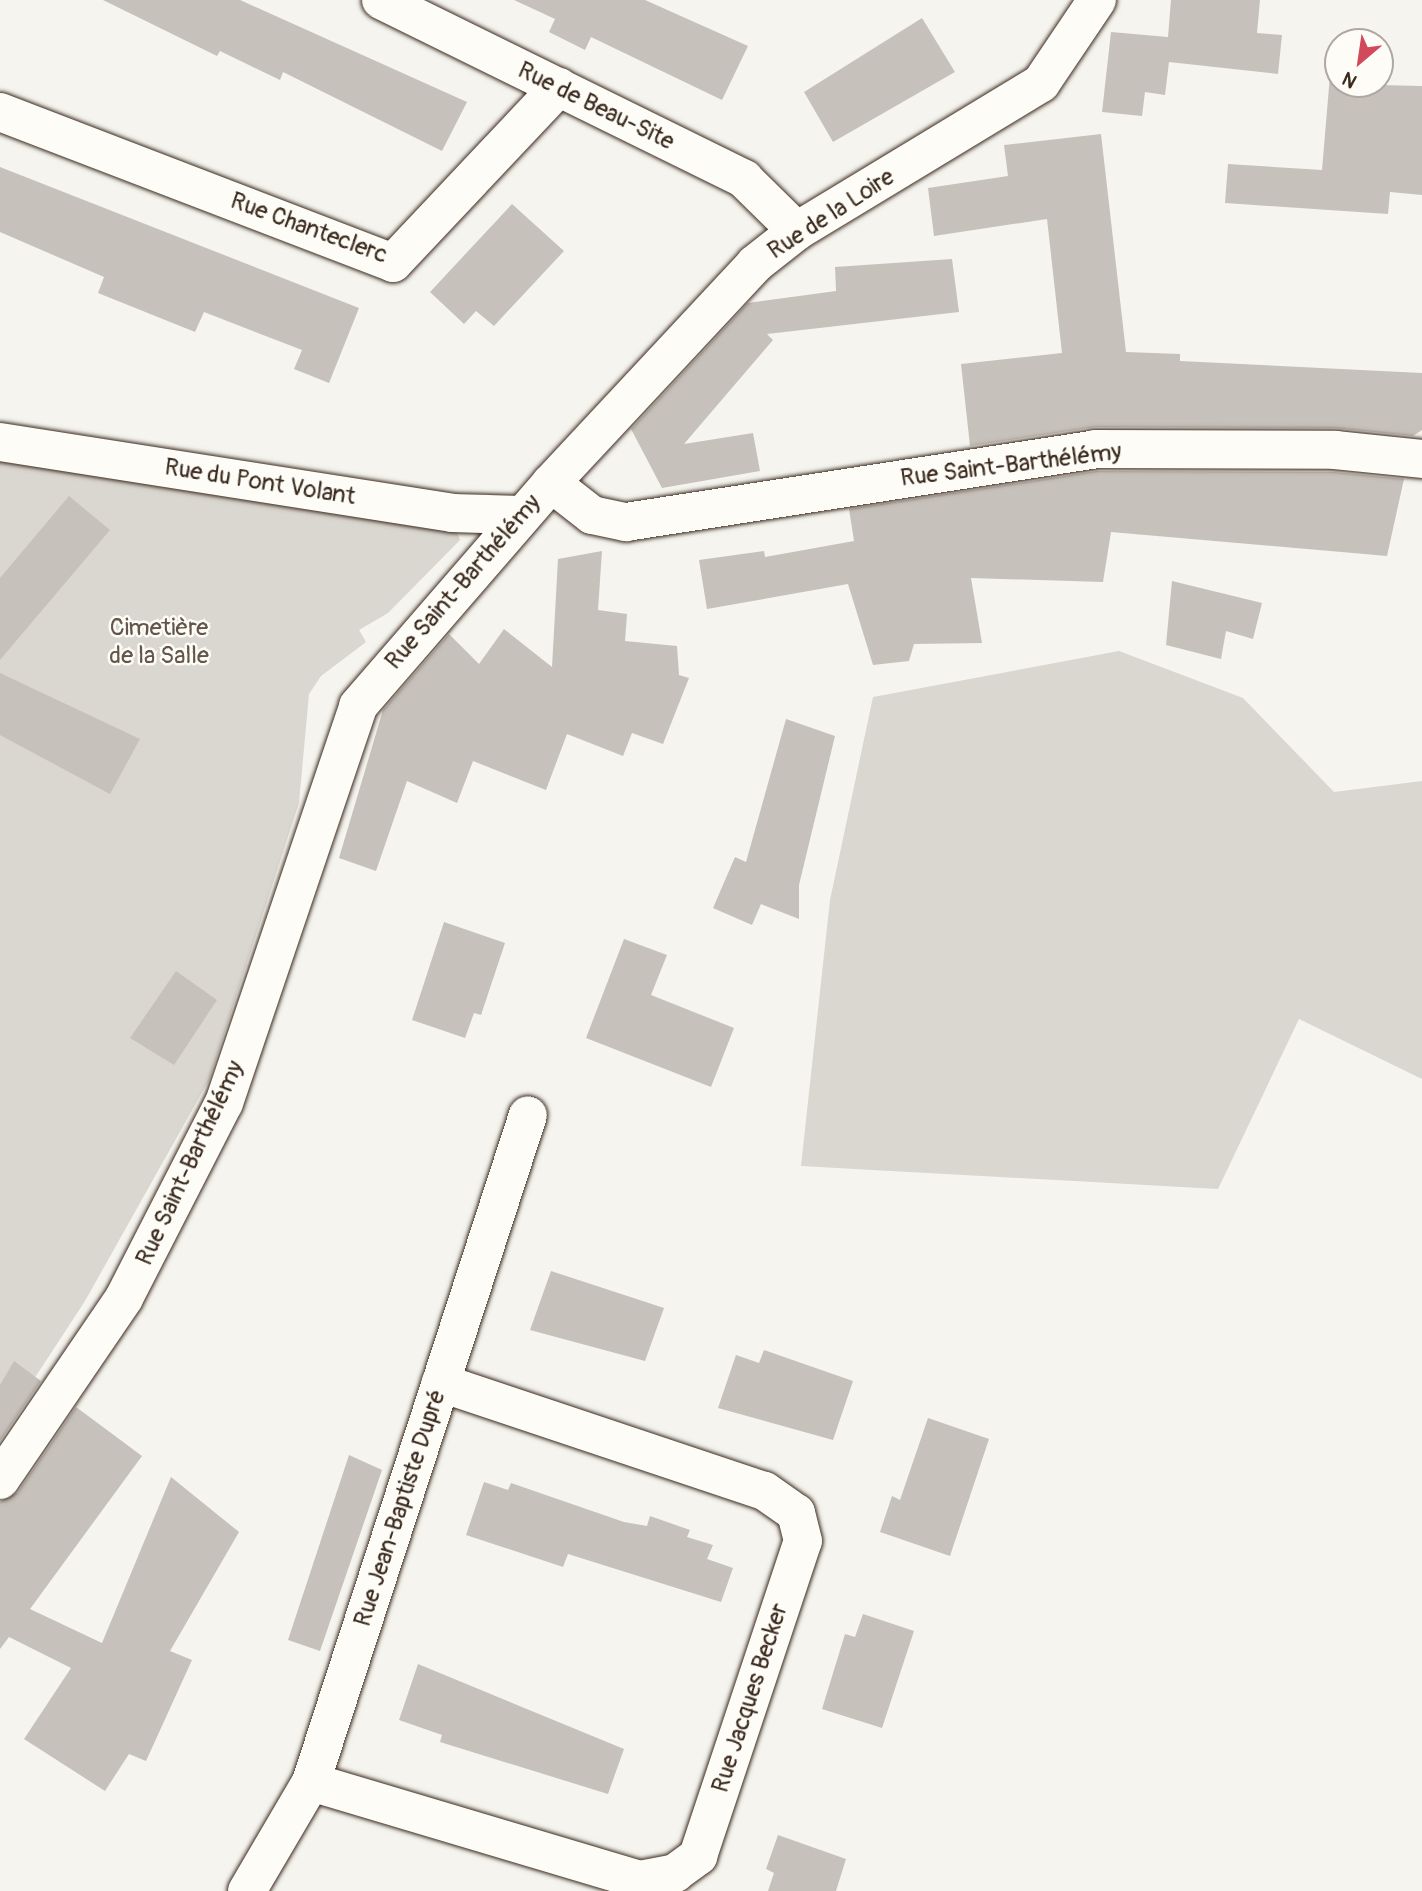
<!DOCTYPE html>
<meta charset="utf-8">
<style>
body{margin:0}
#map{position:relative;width:1422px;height:1891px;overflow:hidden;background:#f5f4ee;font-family:Pangolin,sans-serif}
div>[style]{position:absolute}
.green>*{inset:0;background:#dad6d0}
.building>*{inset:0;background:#c7c1bb}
.roads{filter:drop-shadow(0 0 2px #3b2a1e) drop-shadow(0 0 2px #3b2a1e)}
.minor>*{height:38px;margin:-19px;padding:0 19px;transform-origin:19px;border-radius:19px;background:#fdfcf7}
.tertiary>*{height:38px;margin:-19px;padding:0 19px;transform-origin:19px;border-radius:19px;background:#fdfcf7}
span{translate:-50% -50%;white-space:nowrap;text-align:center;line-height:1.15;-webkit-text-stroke:5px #fdfcf7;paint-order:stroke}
.street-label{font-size:24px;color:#3b2a1e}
.park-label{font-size:24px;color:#63554a}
.north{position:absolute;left:1324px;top:28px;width:70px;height:70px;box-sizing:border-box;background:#fdfcf7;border:2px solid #afa8a0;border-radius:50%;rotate:209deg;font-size:19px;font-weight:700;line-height:28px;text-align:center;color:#3b2a1e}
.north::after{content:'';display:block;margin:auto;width:24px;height:32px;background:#d1495b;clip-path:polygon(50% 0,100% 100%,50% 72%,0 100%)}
</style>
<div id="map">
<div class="green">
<div style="clip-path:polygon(0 459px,457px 532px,460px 540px,388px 613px,359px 630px,366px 642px,321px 676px,309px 694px,299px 803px,209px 1080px,85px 1301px,0 1431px)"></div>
<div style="clip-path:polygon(1119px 651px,1243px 698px,1334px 792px,1422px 781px,1422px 1079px,1299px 1019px,1218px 1189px,801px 1166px,830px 900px,873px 697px)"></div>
</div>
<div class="building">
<div style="clip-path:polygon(103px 0,240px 0,467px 102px,442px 151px,283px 72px,280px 80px,220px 51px,217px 56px)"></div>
<div style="clip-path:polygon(514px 0,645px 0,748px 46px,722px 100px,591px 37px,585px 50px,549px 32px,555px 19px)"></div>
<div style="clip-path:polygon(1171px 0,1260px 0,1257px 33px,1282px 35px,1278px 74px,1169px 62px,1165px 95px,1145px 92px,1142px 116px,1102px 112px,1111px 32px,1168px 37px)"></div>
<div style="clip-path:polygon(922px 18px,955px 72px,833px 142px,804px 92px)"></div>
<div style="clip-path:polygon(1330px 75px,1338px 76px,1338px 84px,1422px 86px,1422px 195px,1390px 192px,1388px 214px,1225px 203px,1228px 164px,1322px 170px)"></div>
<div style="clip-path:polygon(1101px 134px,1126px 352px,1180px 354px,1180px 361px,1422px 373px,1422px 430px,1413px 436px,1335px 428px,1095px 427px,970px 446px,961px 364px,1062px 353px,1047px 219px,934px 236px,928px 188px,1008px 176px,1004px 145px)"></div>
<div style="clip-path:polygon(0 167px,359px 308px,329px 383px,294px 369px,302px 350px,204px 312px,195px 332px,98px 293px,104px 277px,0 232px)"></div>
<div style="clip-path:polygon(512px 204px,564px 251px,494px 326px,476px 311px,464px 324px,430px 292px)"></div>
<div style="clip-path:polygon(952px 259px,959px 312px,767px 334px,773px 340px,684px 444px,753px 433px,760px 471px,662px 488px,631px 429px,748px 303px,836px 291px,835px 267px)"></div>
<div style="clip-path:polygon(1097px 471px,1334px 472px,1404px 479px,1387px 556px,1111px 532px,1103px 582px,971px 578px,982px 643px,914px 644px,909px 661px,873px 665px,848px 584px,707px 609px,699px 560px,764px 551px,765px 557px,854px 541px,849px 509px)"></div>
<div style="clip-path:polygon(69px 496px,110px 530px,0 660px,0 578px)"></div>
<div style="clip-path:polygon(602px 551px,598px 610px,627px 614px,625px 641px,677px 646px,679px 675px,689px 678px,663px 744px,632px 733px,623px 756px,567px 734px,546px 790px,473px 761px,457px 803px,407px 781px,376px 871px,339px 858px,383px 710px,449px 634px,479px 664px,504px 629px,552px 667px,558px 559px)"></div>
<div style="clip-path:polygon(1172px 581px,1262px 603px,1253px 639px,1226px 631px,1221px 659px,1166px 645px)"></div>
<div style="clip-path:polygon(0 673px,140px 739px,110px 794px,0 735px)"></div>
<div style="clip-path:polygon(786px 719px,835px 736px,799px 885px,799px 919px,761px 904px,752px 925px,713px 908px,735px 857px,746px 862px)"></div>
<div style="clip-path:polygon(444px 922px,505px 943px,481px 1015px,474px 1013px,465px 1038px,412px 1020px)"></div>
<div style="clip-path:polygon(624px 939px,667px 955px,651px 995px,734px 1028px,711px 1087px,586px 1038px)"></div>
<div style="clip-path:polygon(176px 971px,217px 1000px,174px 1065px,130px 1038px)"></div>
<div style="clip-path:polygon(551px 1271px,664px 1308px,645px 1361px,530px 1330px)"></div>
<div style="clip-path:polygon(764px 1350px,853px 1381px,833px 1440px,718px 1408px,736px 1355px,759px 1363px)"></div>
<div style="clip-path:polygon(14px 1361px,41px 1381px,0 1441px,0 1385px)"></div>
<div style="clip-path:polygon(76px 1407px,142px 1456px,30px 1609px,102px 1643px,171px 1477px,239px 1532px,170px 1651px,192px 1660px,146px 1761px,129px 1754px,105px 1791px,24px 1739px,71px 1668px,9px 1637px,0 1649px,0 1502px,18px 1492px)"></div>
<div style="clip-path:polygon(928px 1418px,989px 1439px,950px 1556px,880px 1532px,892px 1496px,900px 1500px)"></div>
<div style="clip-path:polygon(349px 1455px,382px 1470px,320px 1651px,288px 1640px)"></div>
<div style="clip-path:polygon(484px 1482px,508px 1490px,511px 1483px,624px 1522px,647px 1526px,650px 1516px,690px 1530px,687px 1537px,713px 1545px,707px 1559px,733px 1568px,721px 1602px,568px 1554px,563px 1567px,466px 1535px)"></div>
<div style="clip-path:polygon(863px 1614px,914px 1631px,882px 1728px,822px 1709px,845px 1634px,855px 1637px)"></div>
<div style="clip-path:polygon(418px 1664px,624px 1749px,608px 1794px,440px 1742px,442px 1735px,399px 1720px)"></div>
<div style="clip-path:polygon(778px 1835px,846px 1859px,836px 1891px,768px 1891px,774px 1873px,766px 1869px)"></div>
</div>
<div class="roads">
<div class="minor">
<div style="left:381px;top:0;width:405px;rotate:26.2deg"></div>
<div style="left:744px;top:179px;width:74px;rotate:44.5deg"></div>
<div style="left:0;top:112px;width:421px;rotate:21deg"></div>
<div style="left:393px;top:263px;width:242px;rotate:-46.7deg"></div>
<div style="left:0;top:442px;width:458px;rotate:8.9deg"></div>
<div style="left:452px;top:513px;width:69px;rotate:1.7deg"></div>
<div style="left:551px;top:483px;width:299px;rotate:-47deg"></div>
<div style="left:755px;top:264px;width:53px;rotate:-38.2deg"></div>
<div style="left:797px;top:231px;width:285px;rotate:-31.2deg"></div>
<div style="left:1041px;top:83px;width:100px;rotate:-56deg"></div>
<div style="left:311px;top:1782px;width:343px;rotate:16.6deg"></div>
<div style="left:640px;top:1880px;width:36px;rotate:-11deg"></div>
<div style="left:675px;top:1873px;width:29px;rotate:-36deg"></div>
<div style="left:698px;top:1856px;width:332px;rotate:-71.6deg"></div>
<div style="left:803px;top:1541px;width:29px;rotate:-104deg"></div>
<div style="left:796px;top:1513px;width:39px;rotate:-145deg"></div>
<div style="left:764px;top:1491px;width:341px;rotate:-161.5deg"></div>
<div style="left:247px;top:1891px;width:126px;rotate:-59.6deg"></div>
<div style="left:311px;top:1782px;width:701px;rotate:-71.98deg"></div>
</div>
<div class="tertiary">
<div style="left:0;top:1480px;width:220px;rotate:-55.7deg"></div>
<div style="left:124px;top:1298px;width:219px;rotate:-62.9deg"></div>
<div style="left:224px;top:1103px;width:419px;rotate:-71.3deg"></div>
<div style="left:358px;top:706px;width:295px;rotate:-49.1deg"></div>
<div style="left:551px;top:483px;width:52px;rotate:38deg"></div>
<div style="left:592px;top:515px;width:35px;rotate:12deg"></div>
<div style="left:626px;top:522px;width:475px;rotate:-8.8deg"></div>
<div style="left:1095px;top:449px;width:240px;rotate:0.2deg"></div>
<div style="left:1335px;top:450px;width:87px;rotate:5.9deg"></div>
</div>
</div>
<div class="street-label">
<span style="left:596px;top:106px;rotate:26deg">Rue de Beau-Site</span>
<span style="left:831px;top:214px;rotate:-33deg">Rue de la Loire</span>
<span style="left:309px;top:228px;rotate:20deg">Rue Chanteclerc</span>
<span style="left:1011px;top:465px;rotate:-7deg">Rue Saint-Barthélémy</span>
<span style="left:260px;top:482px;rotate:9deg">Rue du Pont Volant</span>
<span style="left:463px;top:582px;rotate:-49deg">Rue Saint-Barthélémy</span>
<span style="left:190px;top:1163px;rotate:-65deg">Rue Saint-Barthélémy</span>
<span style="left:400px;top:1508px;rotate:-72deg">Rue Jean-Baptiste Dupré</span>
<span style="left:750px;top:1698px;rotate:-72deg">Rue Jacques Becker</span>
</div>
<div class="park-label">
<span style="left:159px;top:642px">Cimetière<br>de la Salle</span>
</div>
<div class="north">N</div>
</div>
